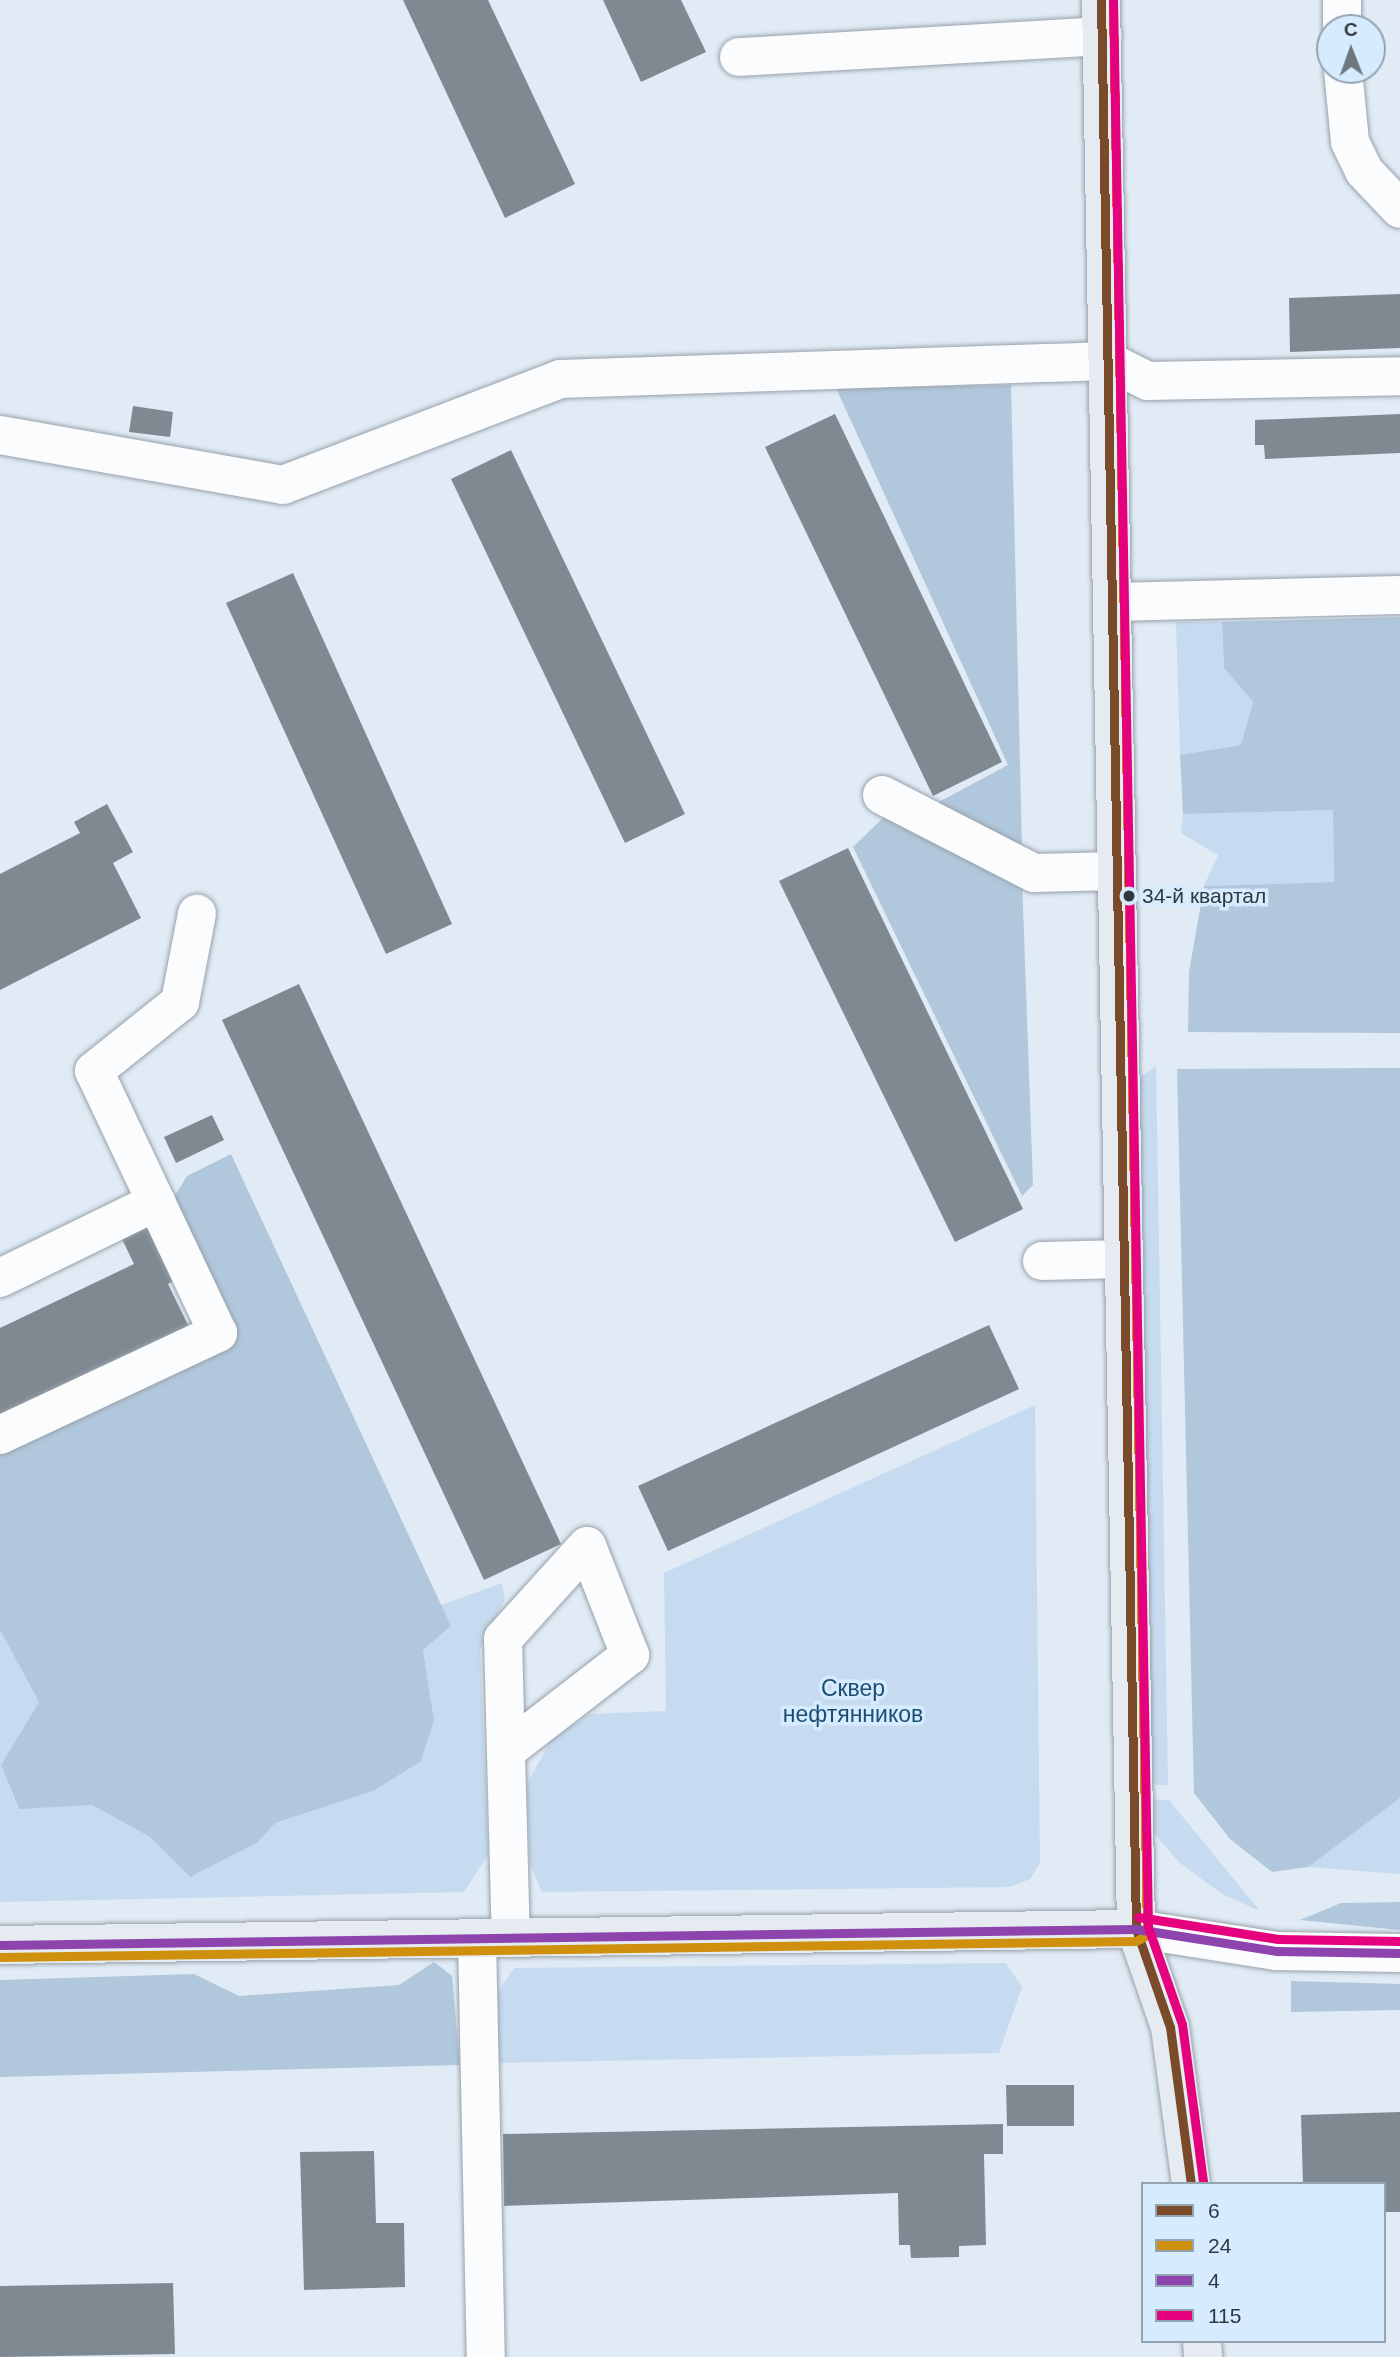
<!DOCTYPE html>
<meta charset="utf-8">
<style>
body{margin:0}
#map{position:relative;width:1400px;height:2357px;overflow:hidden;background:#e0ebf5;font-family:Helvetica,sans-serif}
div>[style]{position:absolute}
.green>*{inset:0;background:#c6dbef}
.forest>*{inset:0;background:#b1c7dc}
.building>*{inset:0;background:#7f8992}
.roads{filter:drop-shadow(0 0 2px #99a1a9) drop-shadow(0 0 2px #99a1a9)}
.minor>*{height:38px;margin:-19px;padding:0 19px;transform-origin:19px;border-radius:19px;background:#fafcfe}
.major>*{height:38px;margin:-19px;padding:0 19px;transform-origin:19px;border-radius:19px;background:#e5ebf1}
.bus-1>*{height:9px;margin:-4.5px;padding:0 4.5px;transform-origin:4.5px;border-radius:4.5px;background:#7a4b2a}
.bus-2>*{height:9px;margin:-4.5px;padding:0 4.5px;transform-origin:4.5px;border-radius:4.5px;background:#cf900d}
.bus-3>*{height:9px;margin:-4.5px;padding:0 4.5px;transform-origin:4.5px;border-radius:4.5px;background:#8e44ad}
.bus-4>*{height:9px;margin:-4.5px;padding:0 4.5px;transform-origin:4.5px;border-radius:4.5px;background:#e5007d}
.dots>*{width:19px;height:19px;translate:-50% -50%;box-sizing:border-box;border:4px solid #d7ebfe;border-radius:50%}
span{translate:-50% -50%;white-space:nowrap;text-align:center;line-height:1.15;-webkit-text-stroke:7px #d7ebfe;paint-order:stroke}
.bus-label{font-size:21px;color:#30383f}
.left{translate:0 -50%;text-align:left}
.park-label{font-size:23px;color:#1c4e74}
.legend{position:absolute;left:1141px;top:2182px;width:245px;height:161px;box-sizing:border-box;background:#d7ebfe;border:2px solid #94a3b2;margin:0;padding:9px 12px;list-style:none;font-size:21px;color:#30383f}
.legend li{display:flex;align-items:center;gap:14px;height:35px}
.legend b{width:35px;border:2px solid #94a3b2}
.north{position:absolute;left:1316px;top:14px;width:70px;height:70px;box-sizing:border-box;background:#d7ebfe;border:2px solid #94a3b2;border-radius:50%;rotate:359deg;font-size:19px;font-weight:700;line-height:28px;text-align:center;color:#30383f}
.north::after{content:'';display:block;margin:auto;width:24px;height:32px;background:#6e777f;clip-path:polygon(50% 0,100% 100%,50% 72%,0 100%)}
</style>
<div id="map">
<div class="green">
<div style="clip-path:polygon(1176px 622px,1222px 622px,1224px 668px,1253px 702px,1241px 745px,1180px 755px)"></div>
<div style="clip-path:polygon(1333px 810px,1334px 882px,1204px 886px,1218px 855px,1181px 833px,1183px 814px)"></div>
<div style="clip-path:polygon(1156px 1066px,1168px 1785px,1144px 1784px,1138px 1079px)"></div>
<div style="clip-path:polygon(1035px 1405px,1040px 1863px,1030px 1879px,1010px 1887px,542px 1892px,530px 1865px,527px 1784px,551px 1740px,590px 1714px,666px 1711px,664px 1573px)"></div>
<div style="clip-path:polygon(502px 1583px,505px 1599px,480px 1649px,488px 1855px,464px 1892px,0 1902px,0 1630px,39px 1702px,1px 1765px,18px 1808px,92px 1805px,150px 1837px,190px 1877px,257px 1843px,275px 1823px,373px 1791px,434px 1720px,423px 1650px,451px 1626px,441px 1605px)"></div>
<div style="clip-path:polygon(1400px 1798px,1400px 1874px,1308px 1867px,1357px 1827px)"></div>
<div style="clip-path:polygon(1143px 1799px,1169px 1800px,1260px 1911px,1222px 1894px,1180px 1863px,1155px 1835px)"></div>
<div style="clip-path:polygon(1006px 1963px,1022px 1987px,999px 2053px,495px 2063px,495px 1996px,514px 1968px)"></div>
</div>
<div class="forest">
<div style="clip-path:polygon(1011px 385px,1022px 848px,935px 804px,1008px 765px,836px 388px)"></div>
<div style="clip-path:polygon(1400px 617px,1400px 1033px,1188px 1032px,1189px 972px,1204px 886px,1334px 882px,1333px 810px,1183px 814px,1180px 755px,1241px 745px,1253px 702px,1224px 668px,1222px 622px)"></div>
<div style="clip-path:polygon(887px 814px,1022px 878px,1033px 1185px,1022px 1196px,853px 847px)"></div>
<div style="clip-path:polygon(1400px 1068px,1400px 1798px,1308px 1867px,1272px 1872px,1230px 1839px,1194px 1793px,1177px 1069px)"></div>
<div style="clip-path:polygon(231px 1154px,451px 1626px,423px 1650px,434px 1720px,421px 1761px,373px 1791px,275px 1823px,257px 1843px,190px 1877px,150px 1837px,92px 1805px,19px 1809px,1px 1765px,39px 1702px,0 1630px,0 1445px,233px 1338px,174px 1197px,187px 1176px)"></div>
<div style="clip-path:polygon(1400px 1902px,1400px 1930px,1300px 1920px,1341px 1903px)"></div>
<div style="clip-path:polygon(434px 1962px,452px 1976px,460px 2065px,0 2077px,0 1980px,194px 1974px,239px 1996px,399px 1985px)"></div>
<div style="clip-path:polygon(1291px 1981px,1400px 1984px,1400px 2010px,1291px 2012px)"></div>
</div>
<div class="building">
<div style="clip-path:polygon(403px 0,488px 0,575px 184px,505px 218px)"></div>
<div style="clip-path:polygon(603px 0,681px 0,706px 52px,641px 82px)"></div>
<div style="clip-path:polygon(1400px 294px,1400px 348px,1290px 352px,1289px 298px)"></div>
<div style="clip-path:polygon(133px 406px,173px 412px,170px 437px,129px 432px)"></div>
<div style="clip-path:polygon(835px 414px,1002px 762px,933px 796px,765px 447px)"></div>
<div style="clip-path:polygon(1400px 414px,1400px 453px,1265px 459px,1264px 445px,1255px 445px,1255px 420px)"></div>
<div style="clip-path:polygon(511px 450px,685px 814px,625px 843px,451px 479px)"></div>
<div style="clip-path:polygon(293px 573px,452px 924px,386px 954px,226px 603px)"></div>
<div style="clip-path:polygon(107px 804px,133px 852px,113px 863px,141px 918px,0 990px,0 874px,80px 833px,74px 822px)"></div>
<div style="clip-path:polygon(848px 848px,1023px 1209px,955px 1242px,779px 881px)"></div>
<div style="clip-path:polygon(299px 984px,561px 1544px,484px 1580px,222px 1020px)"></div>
<div style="clip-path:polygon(212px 1115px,224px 1140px,176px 1163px,164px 1137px)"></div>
<div style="clip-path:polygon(154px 1224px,179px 1278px,168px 1284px,189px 1327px,0 1418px,0 1328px,134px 1264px,122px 1239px)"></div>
<div style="clip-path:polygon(989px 1325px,1019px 1389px,668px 1551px,638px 1486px)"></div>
<div style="clip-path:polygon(1006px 2085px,1074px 2085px,1074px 2126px,1007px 2126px)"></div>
<div style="clip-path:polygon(1400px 2112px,1400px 2212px,1384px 2212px,1384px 2184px,1303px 2184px,1301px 2115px)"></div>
<div style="clip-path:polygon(1003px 2124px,1003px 2154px,984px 2154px,986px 2245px,959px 2246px,959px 2257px,911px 2258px,910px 2245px,899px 2245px,898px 2193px,504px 2206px,503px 2134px)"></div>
<div style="clip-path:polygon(374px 2151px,376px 2223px,404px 2223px,405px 2287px,304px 2290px,300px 2152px)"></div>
<div style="clip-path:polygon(173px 2283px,175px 2354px,0 2357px,0 2286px)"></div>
</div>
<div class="roads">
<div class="minor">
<div style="left:1342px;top:0;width:28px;rotate:90deg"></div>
<div style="left:739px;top:57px;width:364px;rotate:-3.3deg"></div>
<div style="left:1343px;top:70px;width:72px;rotate:84.4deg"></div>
<div style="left:1350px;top:142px;width:32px;rotate:64deg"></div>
<div style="left:1364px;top:171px;width:52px;rotate:46.5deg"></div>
<div style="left:0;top:435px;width:287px;rotate:10deg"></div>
<div style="left:283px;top:485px;width:297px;rotate:-20.9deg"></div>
<div style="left:560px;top:379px;width:548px;rotate:-1.88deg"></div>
<div style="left:1108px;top:361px;width:45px;rotate:26.6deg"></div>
<div style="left:1148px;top:381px;width:252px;rotate:-1.1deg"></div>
<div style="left:1112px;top:602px;width:288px;rotate:-1.4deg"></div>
<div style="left:882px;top:795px;width:171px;rotate:27.2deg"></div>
<div style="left:1034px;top:873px;width:83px;rotate:-1.4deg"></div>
<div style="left:1042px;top:1261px;width:82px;rotate:-1.4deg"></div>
<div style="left:0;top:1278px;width:174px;rotate:-26deg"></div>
<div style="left:0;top:1435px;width:241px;rotate:-25.1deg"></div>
<div style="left:218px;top:1333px;width:290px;rotate:-115.3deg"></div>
<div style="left:94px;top:1071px;width:110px;rotate:-38.7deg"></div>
<div style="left:180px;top:1002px;width:90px;rotate:-79.1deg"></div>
<div style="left:506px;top:1751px;width:157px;rotate:-37.7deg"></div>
<div style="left:630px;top:1655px;width:117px;rotate:-111.5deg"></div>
<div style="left:587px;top:1546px;width:125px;rotate:132.1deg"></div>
<div style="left:503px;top:1639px;width:299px;rotate:88.5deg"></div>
<div style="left:1136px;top:1929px;width:143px;rotate:8.9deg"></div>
<div style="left:1277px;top:1951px;width:123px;rotate:0.9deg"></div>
<div style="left:477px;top:1938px;width:419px;rotate:88.8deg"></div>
</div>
<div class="major">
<div style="left:1101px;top:0;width:1929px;rotate:88.96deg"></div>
<div style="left:1136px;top:1929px;width:104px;rotate:70.9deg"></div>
<div style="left:1170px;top:2027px;width:158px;rotate:82.4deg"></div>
<div style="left:0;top:1945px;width:1136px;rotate:-0.81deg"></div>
<div style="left:1202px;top:2341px;width:16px;rotate:86deg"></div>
</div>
</div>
<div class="bus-1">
<div style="left:1101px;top:0;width:1929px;rotate:88.96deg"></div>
<div style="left:1136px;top:1929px;width:104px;rotate:70.9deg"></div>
<div style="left:1170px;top:2027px;width:158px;rotate:82.4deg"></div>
</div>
<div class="bus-2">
<div style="left:0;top:1957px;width:1136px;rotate:-0.81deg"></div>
<div style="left:1136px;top:1941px;width:13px;rotate:-29deg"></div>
<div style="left:1147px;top:1935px;width:1935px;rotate:-91.01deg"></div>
</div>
<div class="bus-3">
<div style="left:0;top:1945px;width:1136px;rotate:-0.81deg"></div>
<div style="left:1136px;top:1929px;width:143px;rotate:8.9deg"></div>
<div style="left:1277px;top:1951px;width:123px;rotate:0.9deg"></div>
</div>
<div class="bus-4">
<div style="left:1113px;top:0;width:1927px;rotate:88.96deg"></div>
<div style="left:1148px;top:1927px;width:103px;rotate:70.7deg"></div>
<div style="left:1182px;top:2024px;width:159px;rotate:82.4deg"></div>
<div style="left:1138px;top:1917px;width:142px;rotate:8.9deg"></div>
<div style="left:1278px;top:1939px;width:122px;rotate:0.9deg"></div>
</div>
<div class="dots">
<div style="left:1129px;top:896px;background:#30383f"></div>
</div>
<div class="bus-label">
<span class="left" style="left:1142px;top:896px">34-й квартал</span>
</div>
<div class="park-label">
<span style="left:853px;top:1701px">Сквер<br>нефтянников</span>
</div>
<ul class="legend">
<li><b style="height:9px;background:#7a4b2a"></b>6</li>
<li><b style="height:9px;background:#cf900d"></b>24</li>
<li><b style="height:9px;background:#8e44ad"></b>4</li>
<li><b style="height:9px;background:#e5007d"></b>115</li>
</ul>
<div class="north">С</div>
</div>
